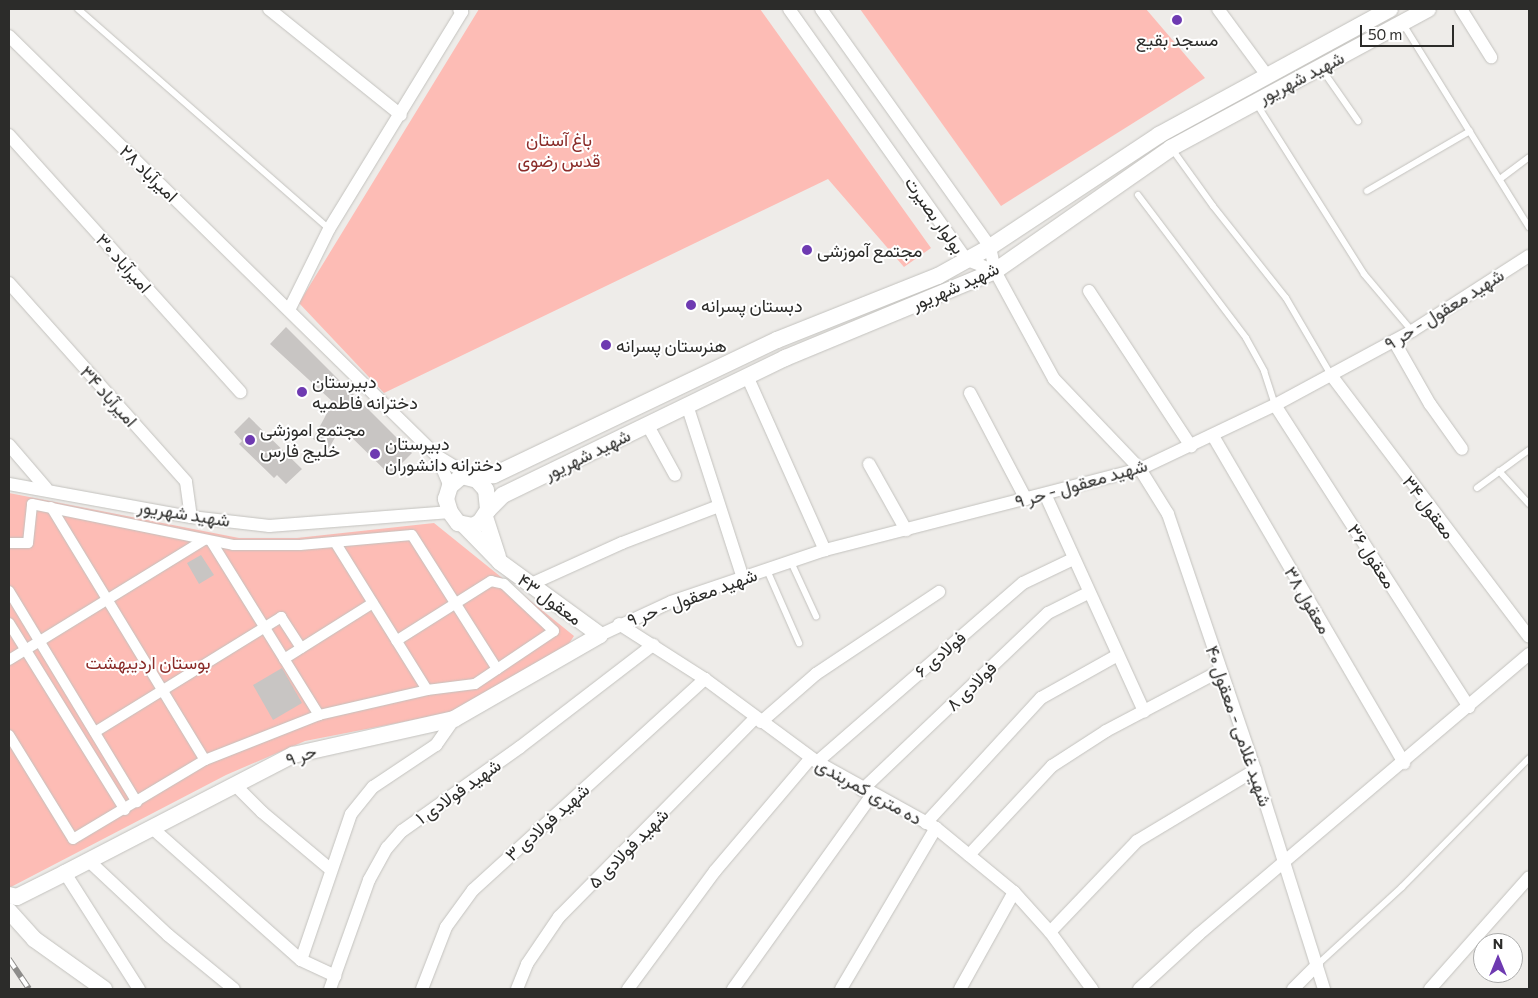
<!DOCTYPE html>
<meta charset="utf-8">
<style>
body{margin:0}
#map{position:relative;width:1538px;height:998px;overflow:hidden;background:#eeece9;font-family:Commissioner,Vazirmatn,sans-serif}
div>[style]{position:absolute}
.green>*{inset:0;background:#fdbcb5}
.building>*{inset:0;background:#c8c5c3}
.roads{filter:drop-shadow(0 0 1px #c3c2be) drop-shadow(0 0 1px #c3c2be)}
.service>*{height:6px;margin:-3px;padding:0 3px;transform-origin:3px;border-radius:3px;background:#fff}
.pedestrian>*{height:10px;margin:-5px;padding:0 5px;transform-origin:5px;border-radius:5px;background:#fff}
.minor>*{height:12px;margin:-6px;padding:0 6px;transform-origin:6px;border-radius:6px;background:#fff}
.tertiary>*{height:16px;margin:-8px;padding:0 8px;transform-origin:8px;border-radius:8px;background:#fff}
.rail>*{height:5.5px;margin-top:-2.75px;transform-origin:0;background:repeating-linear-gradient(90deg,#fff 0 11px,#8d8c8a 0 22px);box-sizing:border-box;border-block:1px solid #8d8c8a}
.dots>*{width:14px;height:14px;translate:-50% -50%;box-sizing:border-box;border:2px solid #fff;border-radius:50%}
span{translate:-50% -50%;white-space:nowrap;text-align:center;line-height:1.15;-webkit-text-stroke:4px #fff;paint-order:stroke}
.poi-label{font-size:18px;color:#2c2c2a}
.left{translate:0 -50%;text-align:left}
.street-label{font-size:18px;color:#2c2c2a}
.park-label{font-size:18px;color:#8a2c29}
.frame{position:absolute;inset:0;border:10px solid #2c2c2a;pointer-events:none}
.north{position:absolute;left:1473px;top:933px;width:50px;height:50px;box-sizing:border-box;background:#fff;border:1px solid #ababaa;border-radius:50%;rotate:0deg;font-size:14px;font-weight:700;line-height:20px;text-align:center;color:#2c2c2a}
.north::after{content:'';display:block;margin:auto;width:18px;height:22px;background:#6e3ab1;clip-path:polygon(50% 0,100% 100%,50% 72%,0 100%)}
.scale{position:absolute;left:1360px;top:25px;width:94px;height:22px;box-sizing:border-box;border:2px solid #2c2c2a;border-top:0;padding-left:6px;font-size:15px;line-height:18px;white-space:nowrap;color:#2c2c2a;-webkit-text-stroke:4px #fff;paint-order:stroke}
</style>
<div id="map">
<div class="green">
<div style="clip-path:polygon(479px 9px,760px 9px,931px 248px,904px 267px,828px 179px,384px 393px,299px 303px)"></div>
<div style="clip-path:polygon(860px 9px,1146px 9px,1205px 78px,1001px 206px)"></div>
<div style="clip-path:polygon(9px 493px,239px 538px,297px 538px,434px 523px,574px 636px,568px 645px,449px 713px,305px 741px,226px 775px,9px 888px)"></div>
</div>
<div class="building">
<div style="clip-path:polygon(286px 327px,412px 453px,390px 475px,341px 427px,329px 448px,313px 439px,333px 402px,270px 344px)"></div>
<div style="clip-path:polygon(249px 417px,302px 469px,286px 484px,277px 475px,274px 478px,239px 444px,242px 441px,234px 432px)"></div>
<div style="clip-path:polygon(201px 555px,214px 575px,199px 584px,187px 563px)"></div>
<div style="clip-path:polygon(282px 668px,302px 703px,273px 720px,253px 685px)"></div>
</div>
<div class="roads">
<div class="service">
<div style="left:78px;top:9px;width:334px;rotate:41.2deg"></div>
<div style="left:1403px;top:24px;width:239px;rotate:58.2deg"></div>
<div style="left:1321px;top:68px;width:65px;rotate:55.1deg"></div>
<div style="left:1256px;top:103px;width:202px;rotate:57.7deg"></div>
<div style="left:1364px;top:274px;width:75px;rotate:49.9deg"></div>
<div style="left:1172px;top:149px;width:70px;rotate:54.3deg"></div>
<div style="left:1213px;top:206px;width:117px;rotate:51.6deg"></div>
<div style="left:1286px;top:298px;width:89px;rotate:59.7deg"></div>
<div style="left:1500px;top:179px;width:36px;rotate:-37deg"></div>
<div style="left:1367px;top:191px;width:119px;rotate:-30.2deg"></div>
<div style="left:1138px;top:195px;width:179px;rotate:52.9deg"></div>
<div style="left:1246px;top:338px;width:38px;rotate:61deg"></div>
<div style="left:1264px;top:371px;width:36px;rotate:72deg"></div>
<div style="left:1499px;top:471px;width:45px;rotate:47.7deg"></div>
<div style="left:1477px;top:488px;width:64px;rotate:-36.2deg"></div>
<div style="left:791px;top:562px;width:60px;rotate:65.2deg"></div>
<div style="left:767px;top:570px;width:80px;rotate:66.3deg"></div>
<div style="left:1317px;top:965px;width:115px;rotate:-42.5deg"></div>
<div style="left:1402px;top:887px;width:181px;rotate:-45.4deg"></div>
</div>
<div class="pedestrian">
<div style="left:51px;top:507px;width:296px;rotate:58.7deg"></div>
<div style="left:211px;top:541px;width:205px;rotate:58.2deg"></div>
<div style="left:335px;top:542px;width:174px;rotate:58.1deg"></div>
<div style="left:9px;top:543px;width:19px"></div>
<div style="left:28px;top:543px;width:39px;rotate:-84deg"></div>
<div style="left:32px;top:504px;width:205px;rotate:11.5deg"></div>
<div style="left:233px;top:545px;width:67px"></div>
<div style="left:300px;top:545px;width:112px;rotate:-5.1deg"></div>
<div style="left:412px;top:535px;width:159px;rotate:57.6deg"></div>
<div style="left:9px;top:591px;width:247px;rotate:58.8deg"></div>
<div style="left:9px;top:623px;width:220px;rotate:58.2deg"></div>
<div style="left:284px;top:659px;width:105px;rotate:-32.2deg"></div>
<div style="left:9px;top:660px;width:229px;rotate:-31.6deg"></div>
<div style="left:95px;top:732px;width:219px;rotate:-31.7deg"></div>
<div style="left:281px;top:617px;width:37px;rotate:57deg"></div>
<div style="left:9px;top:735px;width:122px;rotate:58.4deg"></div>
<div style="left:73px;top:839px;width:154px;rotate:-30.9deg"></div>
<div style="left:205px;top:760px;width:123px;rotate:-21.5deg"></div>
<div style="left:319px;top:715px;width:111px;rotate:-13deg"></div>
<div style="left:427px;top:690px;width:48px;rotate:-7.1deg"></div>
<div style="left:475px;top:684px;width:95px;rotate:-33.9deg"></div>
<div style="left:554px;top:631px;width:69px;rotate:-136.8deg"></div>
<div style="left:504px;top:584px;width:13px;rotate:-167deg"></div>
<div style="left:491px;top:581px;width:112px;rotate:147.7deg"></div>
</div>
<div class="minor">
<div style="left:269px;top:9px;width:169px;rotate:38.8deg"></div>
<div style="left:789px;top:9px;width:308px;rotate:54.7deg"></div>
<div style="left:967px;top:260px;width:30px;rotate:21deg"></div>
<div style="left:821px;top:9px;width:292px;rotate:54.6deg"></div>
<div style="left:990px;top:247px;width:25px;rotate:78deg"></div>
<div style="left:995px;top:271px;width:123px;rotate:61.4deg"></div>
<div style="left:1054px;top:379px;width:124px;rotate:46.3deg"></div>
<div style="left:1140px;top:469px;width:53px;rotate:58.1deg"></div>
<div style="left:1168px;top:514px;width:270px;rotate:71.2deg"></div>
<div style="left:1255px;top:770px;width:230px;rotate:72.5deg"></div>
<div style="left:1218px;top:9px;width:81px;rotate:53.6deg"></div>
<div style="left:1461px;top:9px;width:57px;rotate:58deg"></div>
<div style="left:9px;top:36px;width:600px;rotate:44.46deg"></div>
<div style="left:437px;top:456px;width:39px;rotate:31deg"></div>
<div style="left:9px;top:135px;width:346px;rotate:48deg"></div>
<div style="left:9px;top:283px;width:266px;rotate:48.3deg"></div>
<div style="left:186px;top:482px;width:35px;rotate:82deg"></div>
<div style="left:1089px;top:291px;width:186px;rotate:56.7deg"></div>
<div style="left:289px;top:310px;width:90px;rotate:-63.7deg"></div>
<div style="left:329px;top:229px;width:255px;rotate:-58.5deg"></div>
<div style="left:462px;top:12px;width:4px;rotate:-135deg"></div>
<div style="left:1394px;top:341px;width:73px;rotate:60.3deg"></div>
<div style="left:1430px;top:404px;width:55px;rotate:54.6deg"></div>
<div style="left:1331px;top:375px;width:328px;rotate:52.9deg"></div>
<div style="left:747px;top:376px;width:191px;rotate:65.9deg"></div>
<div style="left:970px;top:393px;width:120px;rotate:62.2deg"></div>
<div style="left:687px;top:405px;width:182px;rotate:72.1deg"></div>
<div style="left:1275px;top:405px;width:359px;rotate:57.3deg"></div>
<div style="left:647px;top:424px;width:58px;rotate:61.2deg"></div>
<div style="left:1213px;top:436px;width:379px;rotate:59.7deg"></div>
<div style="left:9px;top:445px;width:57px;rotate:49.3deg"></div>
<div style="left:437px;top:456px;width:33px;rotate:67deg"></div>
<div style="left:869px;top:464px;width:76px;rotate:60.7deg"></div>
<div style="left:9px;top:484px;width:185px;rotate:10.3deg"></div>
<div style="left:191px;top:517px;width:79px;rotate:6.6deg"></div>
<div style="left:269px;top:526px;width:182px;rotate:-4.4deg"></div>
<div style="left:1045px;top:494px;width:239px;rotate:65.5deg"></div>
<div style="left:529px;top:585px;width:102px;rotate:-24.3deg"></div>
<div style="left:622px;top:543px;width:104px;rotate:-20.9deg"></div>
<div style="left:619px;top:624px;width:102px;rotate:32.6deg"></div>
<div style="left:705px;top:679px;width:139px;rotate:36.5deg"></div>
<div style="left:817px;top:762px;width:136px;rotate:29deg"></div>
<div style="left:936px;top:828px;width:101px;rotate:39.4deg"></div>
<div style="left:1014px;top:892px;width:54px;rotate:48deg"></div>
<div style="left:1050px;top:932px;width:71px;rotate:53.6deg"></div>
<div style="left:600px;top:635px;width:78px;rotate:-24.9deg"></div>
<div style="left:671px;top:602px;width:163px;rotate:-18.7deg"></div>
<div style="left:825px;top:550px;width:325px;rotate:-14.4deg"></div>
<div style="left:1140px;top:469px;width:149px;rotate:-25.4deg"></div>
<div style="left:1275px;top:405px;width:156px;rotate:-28.4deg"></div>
<div style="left:1412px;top:331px;width:139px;rotate:-32.7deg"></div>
<div style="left:761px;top:722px;width:73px;rotate:-41.1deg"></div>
<div style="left:816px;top:674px;width:148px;rotate:-33.7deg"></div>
<div style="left:817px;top:762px;width:273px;rotate:-41deg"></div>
<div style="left:1023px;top:583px;width:55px;rotate:-25.6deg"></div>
<div style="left:234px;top:784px;width:40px;rotate:45deg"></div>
<div style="left:262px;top:812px;width:89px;rotate:40deg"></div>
<div style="left:862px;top:790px;width:257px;rotate:-43.6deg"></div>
<div style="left:1048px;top:613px;width:45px;rotate:-26.6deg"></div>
<div style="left:926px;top:823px;width:170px;rotate:-47.4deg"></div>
<div style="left:1041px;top:698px;width:88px;rotate:-29.2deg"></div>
<div style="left:151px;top:827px;width:200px;rotate:41.6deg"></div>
<div style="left:301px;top:960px;width:38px;rotate:25deg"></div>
<div style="left:969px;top:855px;width:122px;rotate:-47deg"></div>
<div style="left:1052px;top:766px;width:64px;rotate:-32.9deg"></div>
<div style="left:1106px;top:731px;width:129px;rotate:-27.8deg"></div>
<div style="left:89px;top:861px;width:108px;rotate:43.1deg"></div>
<div style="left:168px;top:935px;width:85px;rotate:39.3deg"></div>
<div style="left:65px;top:873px;width:138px;rotate:57.5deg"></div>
<div style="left:1050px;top:932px;width:126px;rotate:-46.3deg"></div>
<div style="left:1137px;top:841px;width:138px;rotate:-31deg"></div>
<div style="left:301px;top:960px;width:154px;rotate:-71.1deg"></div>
<div style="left:351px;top:814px;width:35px;rotate:-51deg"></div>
<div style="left:373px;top:787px;width:76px;rotate:-33.7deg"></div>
<div style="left:436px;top:745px;width:32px;rotate:-55deg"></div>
<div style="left:330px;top:989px;width:116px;rotate:-70.3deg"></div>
<div style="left:369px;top:880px;width:37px;rotate:-61deg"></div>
<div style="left:387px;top:848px;width:23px;rotate:-49deg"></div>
<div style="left:402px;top:831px;width:145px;rotate:-35.4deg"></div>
<div style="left:520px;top:747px;width:168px;rotate:-37.5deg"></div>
<div style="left:422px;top:989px;width:66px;rotate:-68.8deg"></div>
<div style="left:446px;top:927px;width:46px;rotate:-53.9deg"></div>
<div style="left:473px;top:890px;width:314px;rotate:-42.3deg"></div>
<div style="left:517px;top:989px;width:27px;rotate:-68deg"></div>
<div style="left:527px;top:964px;width:57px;rotate:-55.8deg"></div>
<div style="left:559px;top:917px;width:279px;rotate:-45.4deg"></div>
<div style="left:628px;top:989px;width:147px;rotate:-53.6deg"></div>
<div style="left:715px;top:871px;width:148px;rotate:-49.7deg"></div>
<div style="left:733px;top:989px;width:237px;rotate:-54.4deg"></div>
<div style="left:841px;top:989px;width:187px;rotate:-59.5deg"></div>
<div style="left:960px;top:989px;width:111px;rotate:-60.9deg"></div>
<div style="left:1139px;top:989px;width:81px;rotate:-42.5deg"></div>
<div style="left:1199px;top:934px;width:433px;rotate:-40.3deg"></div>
<div style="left:1293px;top:989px;width:34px;rotate:-45deg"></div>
<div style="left:1430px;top:989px;width:149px;rotate:-48.5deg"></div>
</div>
<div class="tertiary">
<div style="left:462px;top:476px;width:16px;rotate:15deg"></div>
<div style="left:477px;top:480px;width:13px;rotate:48deg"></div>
<div style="left:486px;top:490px;width:20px;rotate:84deg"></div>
<div style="left:488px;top:510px;width:14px;rotate:124deg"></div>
<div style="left:480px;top:522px;width:8px;rotate:150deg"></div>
<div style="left:473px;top:526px;width:15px;rotate:-169deg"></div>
<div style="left:458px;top:523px;width:14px;rotate:-126deg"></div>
<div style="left:450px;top:512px;width:14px;rotate:-107deg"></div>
<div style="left:446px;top:499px;width:14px;rotate:-73deg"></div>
<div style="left:450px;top:486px;width:16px;rotate:-40deg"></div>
<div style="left:470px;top:476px;width:24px;rotate:-2deg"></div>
<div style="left:494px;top:475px;width:314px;rotate:-25.5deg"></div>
<div style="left:777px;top:340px;width:173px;rotate:-21.7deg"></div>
<div style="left:938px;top:276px;width:60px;rotate:-29.1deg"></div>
<div style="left:990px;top:247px;width:203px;rotate:-33.5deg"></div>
<div style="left:1159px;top:135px;width:263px;rotate:-28.6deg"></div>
<div style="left:488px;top:510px;width:21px;rotate:-45deg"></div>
<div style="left:503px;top:495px;width:314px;rotate:-25.9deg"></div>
<div style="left:785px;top:358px;width:227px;rotate:-22.5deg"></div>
<div style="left:995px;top:271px;width:215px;rotate:-34.9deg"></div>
<div style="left:1171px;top:148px;width:292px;rotate:-28.4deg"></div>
<div style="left:485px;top:517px;width:42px;rotate:72deg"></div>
<div style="left:9px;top:895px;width:8px;rotate:14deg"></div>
<div style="left:17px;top:897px;width:54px;rotate:-26.6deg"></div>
<div style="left:65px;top:873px;width:257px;rotate:-27.4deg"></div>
<div style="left:293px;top:755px;width:165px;rotate:-12.6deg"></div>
<div style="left:454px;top:719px;width:168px;rotate:-29.9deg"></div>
<div style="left:600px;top:635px;width:124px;rotate:-143.9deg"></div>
<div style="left:500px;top:562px;width:50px;rotate:-134.2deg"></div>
<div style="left:9px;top:911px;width:38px;rotate:48deg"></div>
<div style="left:34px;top:939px;width:86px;rotate:35.5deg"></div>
</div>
</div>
<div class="rail">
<div style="left:9px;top:959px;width:36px;rotate:56deg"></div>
</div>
<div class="dots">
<div style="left:1177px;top:20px;background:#6e3ab1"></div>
<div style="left:807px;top:250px;background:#6e3ab1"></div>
<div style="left:691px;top:305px;background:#6e3ab1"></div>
<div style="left:606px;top:345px;background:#6e3ab1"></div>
<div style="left:302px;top:392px;background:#6e3ab1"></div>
<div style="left:250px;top:440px;background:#6e3ab1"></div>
<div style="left:375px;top:454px;background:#6e3ab1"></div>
</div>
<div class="poi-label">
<span style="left:1177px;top:39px">مسجد بقیع</span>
<span class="left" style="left:817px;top:250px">مجتمع آموزشی</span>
<span class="left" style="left:701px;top:305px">دبستان پسرانه</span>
<span class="left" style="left:616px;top:345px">هنرستان پسرانه</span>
<span class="left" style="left:312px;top:392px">دبیرستان<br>دخترانه فاطمیه</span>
<span class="left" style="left:260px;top:440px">مجتمع اموزشی<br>خلیج فارس</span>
<span class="left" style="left:385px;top:454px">دبیرستان<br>دخترانه دانشوران</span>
</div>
<div class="street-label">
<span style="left:1301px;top:77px;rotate:-27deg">شهید شهریور</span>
<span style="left:149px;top:173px;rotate:44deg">امیرآباد ۲۸</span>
<span style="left:935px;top:215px;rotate:55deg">بولوار بصیرت</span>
<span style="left:124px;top:263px;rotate:48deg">امیرآباد ۳۰</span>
<span style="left:955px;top:286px;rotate:-24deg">شهید شهریور</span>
<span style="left:1444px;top:309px;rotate:-32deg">شهید معقول - حر ۹</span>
<span style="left:109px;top:396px;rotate:48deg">امیرآباد ۳۴</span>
<span style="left:587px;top:454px;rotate:-26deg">شهید شهریور</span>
<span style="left:1081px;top:483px;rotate:-16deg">شهید معقول - حر ۹</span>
<span style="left:1429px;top:507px;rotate:53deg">معقول ۳۴</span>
<span style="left:184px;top:513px;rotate:9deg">شهید شهریور</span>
<span style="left:1372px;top:556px;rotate:57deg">معقول ۳۶</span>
<span style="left:692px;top:597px;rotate:-20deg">شهید معقول - حر ۹</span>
<span style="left:550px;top:599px;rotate:36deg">معقول ۴۳</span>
<span style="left:1308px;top:600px;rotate:60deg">معقول ۳۸</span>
<span style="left:940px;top:654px;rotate:-40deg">فولادی ۶</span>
<span style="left:971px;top:686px;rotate:-44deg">فولادی ۸</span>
<span style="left:1239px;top:726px;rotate:71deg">شهید غلامی - معقول ۴۰</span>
<span style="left:301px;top:755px;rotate:-20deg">حر ۹</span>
<span style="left:458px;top:791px;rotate:-35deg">شهید فولادی ۱</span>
<span style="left:869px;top:791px;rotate:29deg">ده متری کمربندی</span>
<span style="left:547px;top:822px;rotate:-42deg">شهید فولادی ۳</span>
<span style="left:628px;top:848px;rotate:-45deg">شهید فولادی ۵</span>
</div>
<div class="park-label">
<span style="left:559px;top:150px">باغ آستان<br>قدس رضوی</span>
<span style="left:148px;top:662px">بوستان اردیبهشت</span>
</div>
<div class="frame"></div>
<div class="north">N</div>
<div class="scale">50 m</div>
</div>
